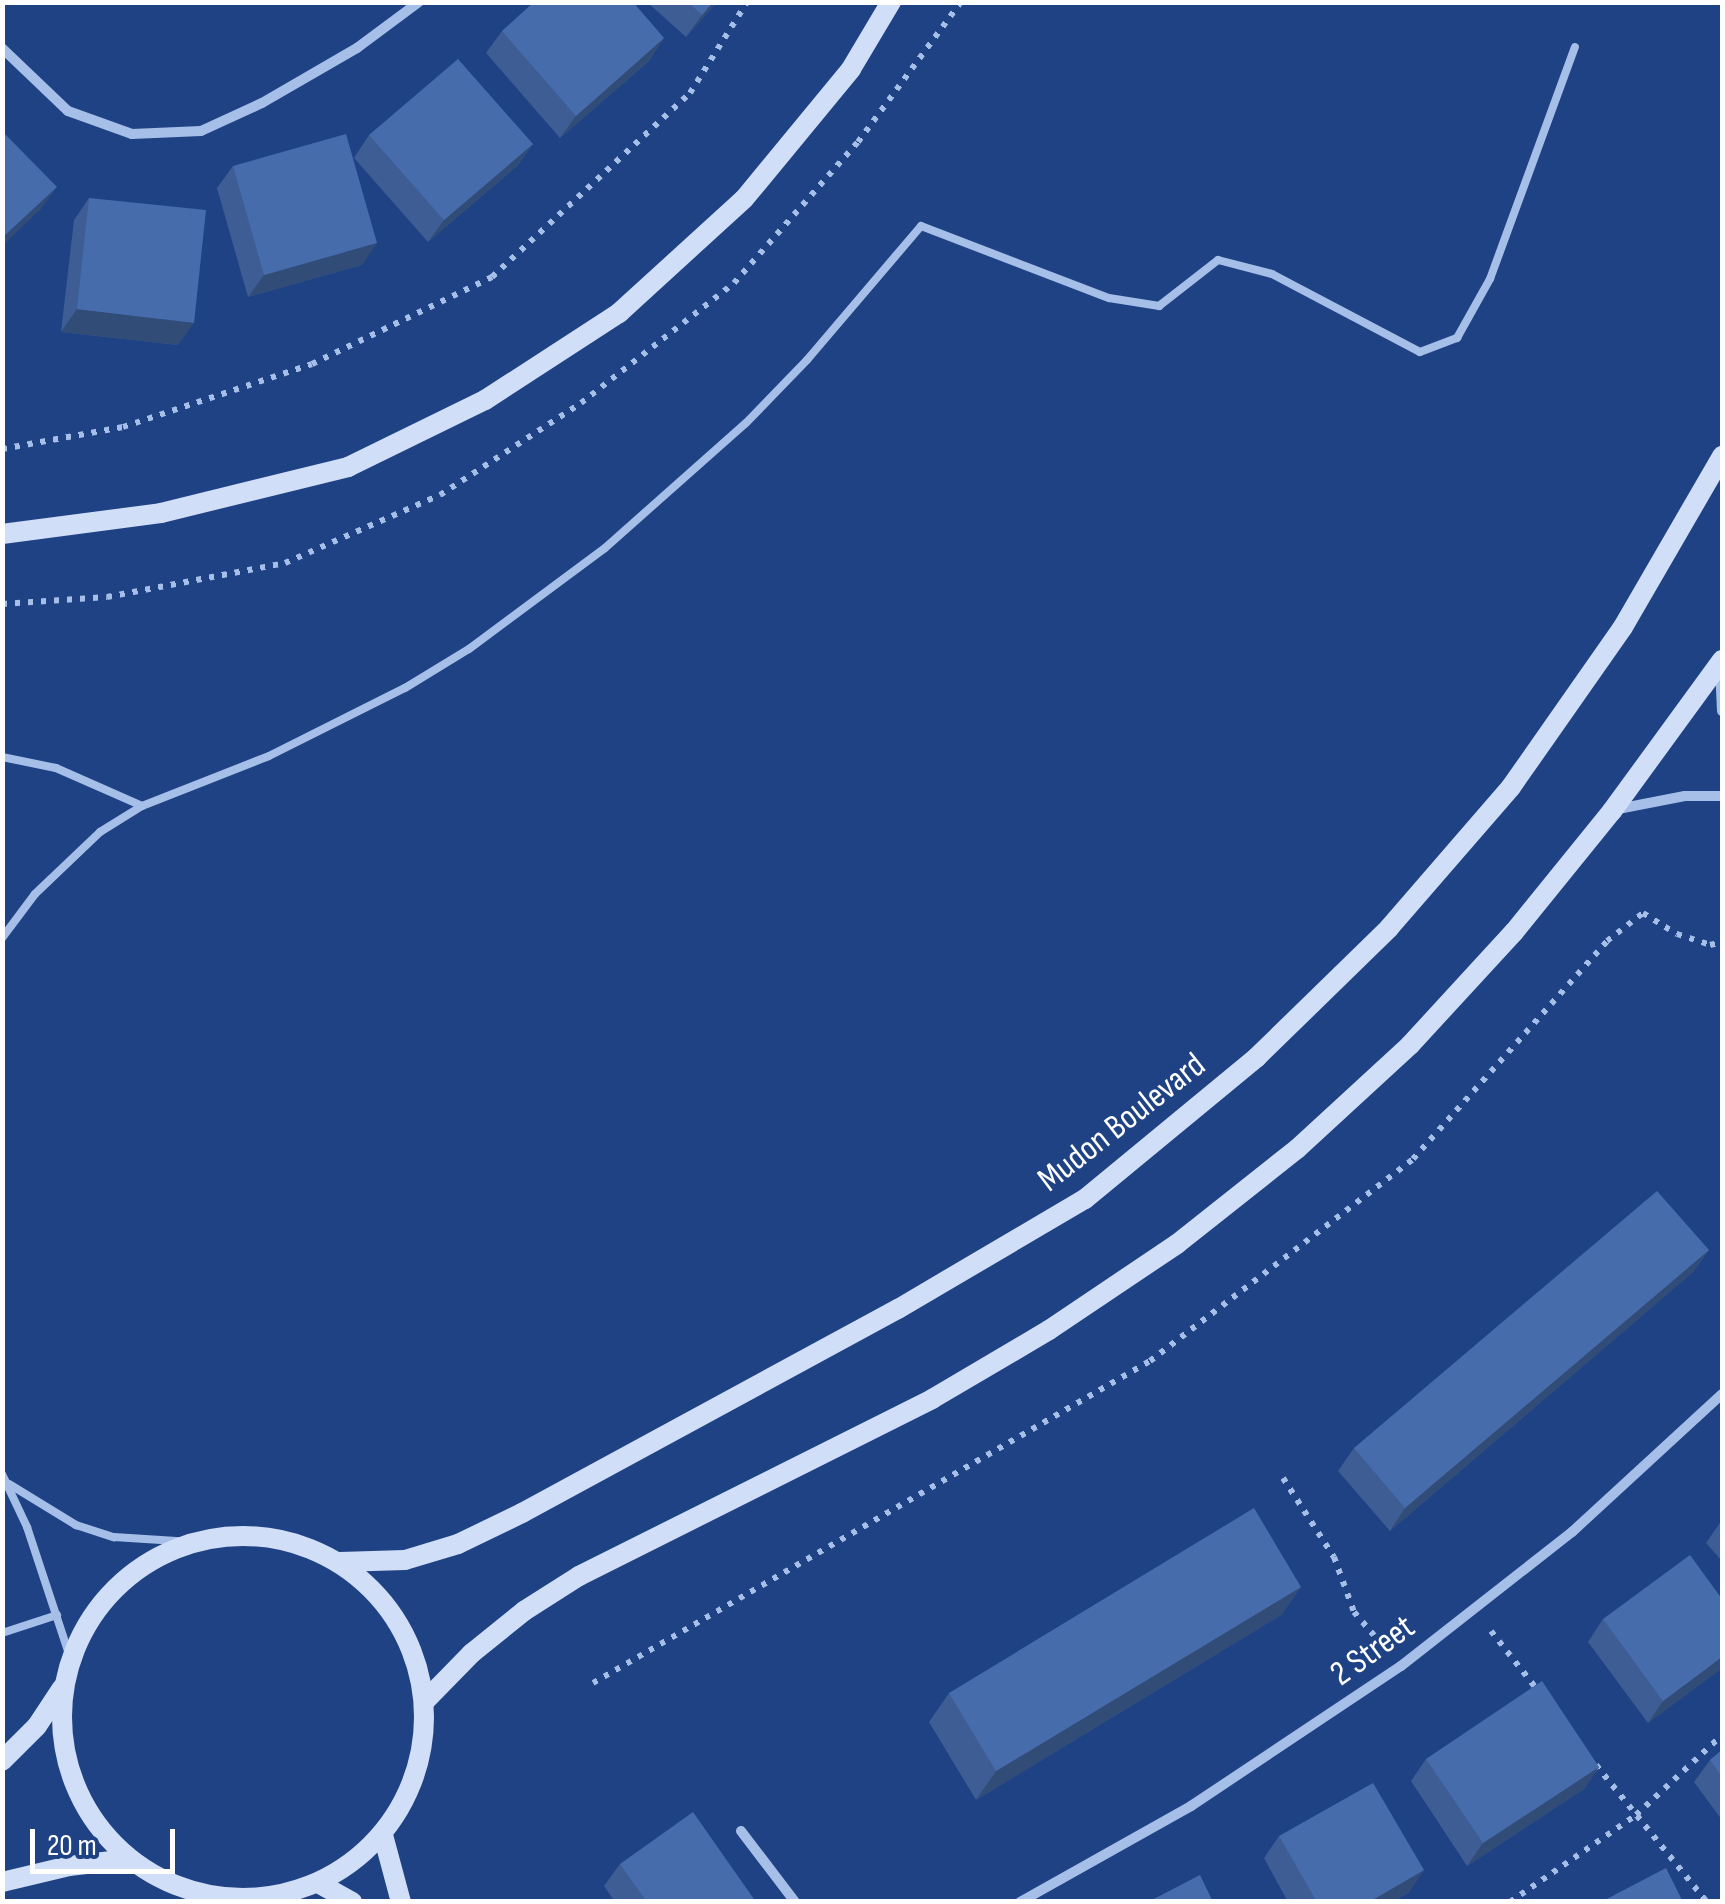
<!DOCTYPE html>
<style>
body{margin:0}
#map{position:relative;width:1725px;height:1904px;overflow:hidden;background:#1f4284;font-family:"Sofia Sans Condensed",sans-serif}
div>[style]{position:absolute}
.path>*{height:6px;margin-top:-3px;transform-origin:0;background:repeating-linear-gradient(90deg,#a6bfe9 0 5px,transparent 0 13px)}
.lane>*{height:8px;margin:-4px;padding:0 4px;transform-origin:4px;border-radius:4px;background:#a6bfe9}
.street>*{height:10px;margin:-5px;padding:0 5px;transform-origin:5px;border-radius:5px;background:#a6bfe9}
.secondary>*{height:20px;margin:-10px;padding:0 10px;transform-origin:10px;border-radius:10px;background:#d1def7}
.secondary>.ring{margin:-10px;padding:0;box-sizing:content-box;background:none;border:20px solid #d1def7;border-radius:50%}
.wall>*{inset:0;background:#3d5d94}
.shaded-wall>*{inset:0;background:#324c78}
.building>*{inset:0;background:#476cac}
span{translate:-50% -50%;white-space:nowrap;text-align:center;line-height:1.15;-webkit-text-stroke:10px #1f4284;paint-order:stroke}
.street-label{font-size:35px;color:#fff}
.frame{position:absolute;inset:0;border:5px solid #fff;pointer-events:none}
.scale{position:absolute;left:30px;top:1829px;width:145px;height:45px;box-sizing:border-box;border:5px solid #fff;border-top:0;padding-left:12px;font-size:30px;line-height:35px;white-space:nowrap;color:#fff;-webkit-text-stroke:8px #1f4284;paint-order:stroke}
</style>
<div id="map">
<div class="path">
<div style="left:2px;top:449px;width:123px;rotate:-10.3deg"></div>
<div style="left:123px;top:427px;width:199px;rotate:-18.4deg"></div>
<div style="left:312px;top:364px;width:200px;rotate:-25.8deg"></div>
<div style="left:492px;top:277px;width:270px;rotate:-42.9deg"></div>
<div style="left:690px;top:93px;width:107px;rotate:-57.9deg"></div>
<div style="left:2px;top:604px;width:105px;rotate:-3.8deg"></div>
<div style="left:107px;top:597px;width:181px;rotate:-10.8deg"></div>
<div style="left:285px;top:563px;width:169px;rotate:-23.7deg"></div>
<div style="left:440px;top:495px;width:168px;rotate:-33.1deg"></div>
<div style="left:581px;top:403px;width:194px;rotate:-38.1deg"></div>
<div style="left:734px;top:283px;width:188px;rotate:-48.7deg"></div>
<div style="left:858px;top:142px;width:174px;rotate:-53.7deg"></div>
<div style="left:1283px;top:1478px;width:94px;rotate:57.2deg"></div>
<div style="left:1334px;top:1557px;width:59px;rotate:70deg"></div>
<div style="left:1354px;top:1612px;width:46px;rotate:49.4deg"></div>
<div style="left:1491px;top:1631px;width:78px;rotate:51.8deg"></div>
<div style="left:593px;top:1683px;width:643px;rotate:-30.03deg"></div>
<div style="left:1150px;top:1361px;width:332px;rotate:-37.5deg"></div>
<div style="left:1413px;top:1159px;width:292px;rotate:-48.3deg"></div>
<div style="left:1607px;top:941px;width:46px;rotate:-37.9deg"></div>
<div style="left:1643px;top:913px;width:40px;rotate:32deg"></div>
<div style="left:1677px;top:934px;width:35px;rotate:18deg"></div>
<div style="left:1710px;top:945px;width:12px;rotate:-14deg"></div>
<div style="left:1596px;top:1765px;width:176px;rotate:51deg"></div>
<div style="left:1510px;top:1902px;width:153px;rotate:-34.6deg"></div>
<div style="left:1636px;top:1815px;width:117px;rotate:-42.9deg"></div>
</div>
<div class="lane">
<div style="left:2px;top:757px;width:55px;rotate:11.5deg"></div>
<div style="left:56px;top:768px;width:94px;rotate:23.8deg"></div>
<div style="left:2px;top:938px;width:55px;rotate:-53.1deg"></div>
<div style="left:35px;top:894px;width:90px;rotate:-43.6deg"></div>
<div style="left:100px;top:832px;width:49px;rotate:-31.8deg"></div>
<div style="left:142px;top:806px;width:136px;rotate:-21.5deg"></div>
<div style="left:269px;top:756px;width:152px;rotate:-26.6deg"></div>
<div style="left:405px;top:688px;width:75px;rotate:-31.4deg"></div>
<div style="left:469px;top:649px;width:169px;rotate:-36.6deg"></div>
<div style="left:605px;top:548px;width:188px;rotate:-41.6deg"></div>
<div style="left:746px;top:423px;width:88px;rotate:-45.9deg"></div>
<div style="left:807px;top:360px;width:176px;rotate:-49.6deg"></div>
<div style="left:921px;top:226px;width:201px;rotate:21deg"></div>
<div style="left:1109px;top:298px;width:51px;rotate:9.1deg"></div>
<div style="left:1159px;top:306px;width:75px;rotate:-37.9deg"></div>
<div style="left:1218px;top:260px;width:56px;rotate:14.5deg"></div>
<div style="left:1272px;top:274px;width:167px;rotate:27.8deg"></div>
<div style="left:1420px;top:352px;width:40px;rotate:-21deg"></div>
<div style="left:1457px;top:338px;width:68px;rotate:-60.8deg"></div>
<div style="left:1490px;top:279px;width:247px;rotate:-69.9deg"></div>
<div style="left:2px;top:1474px;width:59px;rotate:64.7deg"></div>
<div style="left:27px;top:1527px;width:140px;rotate:71.7deg"></div>
<div style="left:9px;top:1484px;width:79px;rotate:31.5deg"></div>
<div style="left:76px;top:1525px;width:40px;rotate:18deg"></div>
<div style="left:114px;top:1537px;width:78px;rotate:3.7deg"></div>
<div style="left:2px;top:1633px;width:58px;rotate:-18.1deg"></div>
</div>
<div class="street">
<div style="left:2px;top:48px;width:91px;rotate:43.7deg"></div>
<div style="left:68px;top:111px;width:68px;rotate:19.8deg"></div>
<div style="left:132px;top:134px;width:69px;rotate:-2.5deg"></div>
<div style="left:201px;top:131px;width:67px;rotate:-24.7deg"></div>
<div style="left:262px;top:103px;width:110px;rotate:-30.1deg"></div>
<div style="left:357px;top:48px;width:77px;rotate:-36.6deg"></div>
<div style="left:1720px;top:667px;width:44px;rotate:87.4deg"></div>
<div style="left:1618px;top:809px;width:68px;rotate:-11deg"></div>
<div style="left:1685px;top:796px;width:37px"></div>
<div style="left:741px;top:1831px;width:89px;rotate:52.7deg"></div>
<div style="left:1020px;top:1902px;width:196px;rotate:-29.3deg"></div>
<div style="left:1191px;top:1806px;width:252px;rotate:-33.7deg"></div>
<div style="left:1401px;top:1666px;width:217px;rotate:-38.1deg"></div>
<div style="left:1572px;top:1532px;width:204px;rotate:-42.6deg"></div>
</div>
<div class="secondary">
<div style="left:2px;top:534px;width:160px;rotate:-7.5deg"></div>
<div style="left:161px;top:513px;width:193px;rotate:-13.8deg"></div>
<div style="left:348px;top:467px;width:153px;rotate:-26.1deg"></div>
<div style="left:485px;top:400px;width:160px;rotate:-33deg"></div>
<div style="left:619px;top:313px;width:169px;rotate:-42.4deg"></div>
<div style="left:744px;top:199px;width:168px;rotate:-50.5deg"></div>
<div style="left:851px;top:69px;width:78px;rotate:-59.2deg"></div>
<div class="ring" style="left:62px;top:1536px;width:342px;height:342px"></div>
<div style="left:340px;top:1562px;width:65px;rotate:-1.8deg"></div>
<div style="left:405px;top:1560px;width:55px;rotate:-16.8deg"></div>
<div style="left:458px;top:1544px;width:71px;rotate:-25.8deg"></div>
<div style="left:522px;top:1513px;width:428px;rotate:-28.5deg"></div>
<div style="left:898px;top:1309px;width:217px;rotate:-30.5deg"></div>
<div style="left:1085px;top:1199px;width:222px;rotate:-39.5deg"></div>
<div style="left:1256px;top:1058px;width:186px;rotate:-44.3deg"></div>
<div style="left:1389px;top:928px;width:186px;rotate:-49.1deg"></div>
<div style="left:1511px;top:787px;width:195px;rotate:-55deg"></div>
<div style="left:1623px;top:627px;width:198px;rotate:-59.9deg"></div>
<div style="left:426px;top:1700px;width:66px;rotate:-45.6deg"></div>
<div style="left:472px;top:1653px;width:67px;rotate:-38.9deg"></div>
<div style="left:524px;top:1611px;width:65px;rotate:-32.5deg"></div>
<div style="left:579px;top:1576px;width:395px;rotate:-26.6deg"></div>
<div style="left:932px;top:1399px;width:136px;rotate:-30.5deg"></div>
<div style="left:1049px;top:1330px;width:154px;rotate:-33.9deg"></div>
<div style="left:1177px;top:1244px;width:153px;rotate:-38.4deg"></div>
<div style="left:1297px;top:1149px;width:154px;rotate:-42.6deg"></div>
<div style="left:1410px;top:1045px;width:154px;rotate:-47.4deg"></div>
<div style="left:1514px;top:932px;width:156px;rotate:-51deg"></div>
<div style="left:1612px;top:811px;width:187px;rotate:-53.9deg"></div>
<div style="left:2px;top:1761px;width:49px;rotate:-45deg"></div>
<div style="left:37px;top:1726px;width:45px;rotate:-56.7deg"></div>
<div style="left:383px;top:1835px;width:69px;rotate:75deg"></div>
<div style="left:2px;top:1882px;width:69px;rotate:-13.4deg"></div>
<div style="left:69px;top:1866px;width:60px;rotate:-6.7deg"></div>
<div style="left:318px;top:1883px;width:39px;rotate:29deg"></div>
</div>
<div class="wall">
<div style="clip-path:polygon(647px 2px,717px 2px,686px 37px)"></div>
<div style="clip-path:polygon(502px 31px,664px 38px,649px 61px,560px 138px,486px 53px)"></div>
<div style="clip-path:polygon(369px 135px,533px 144px,517px 166px,428px 242px,354px 158px)"></div>
<div style="clip-path:polygon(233px 166px,362px 265px,248px 297px,217px 188px)"></div>
<div style="clip-path:polygon(89px 198px,178px 345px,61px 332px,74px 220px)"></div>
<div style="clip-path:polygon(1709px 1250px,1693px 1272px,1390px 1531px,1338px 1471px,1354px 1448px)"></div>
<div style="clip-path:polygon(1722px 1520px,1722px 1561px,1706px 1543px)"></div>
<div style="clip-path:polygon(1301px 1587px,1281px 1615px,976px 1800px,929px 1722px,949px 1693px)"></div>
<div style="clip-path:polygon(1603px 1619px,1722px 1668px,1648px 1723px,1588px 1642px)"></div>
<div style="clip-path:polygon(1722px 1750px,1722px 1820px,1694px 1782px,1710px 1760px)"></div>
<div style="clip-path:polygon(1426px 1759px,1599px 1767px,1584px 1789px,1467px 1866px,1411px 1781px)"></div>
<div style="clip-path:polygon(1279px 1836px,1424px 1870px,1408px 1893px,1392px 1902px,1288px 1902px,1264px 1858px)"></div>
<div style="clip-path:polygon(620px 1864px,756px 1902px,615px 1902px,604px 1886px)"></div>
</div>
<div class="shaded-wall">
<div style="clip-path:polygon(713px 2px,717px 2px,686px 37px,702px 15px)"></div>
<div style="clip-path:polygon(664px 38px,649px 61px,560px 138px,576px 116px)"></div>
<div style="clip-path:polygon(533px 144px,517px 166px,428px 242px,444px 220px)"></div>
<div style="clip-path:polygon(57px 187px,41px 209px,2px 246px,2px 238px)"></div>
<div style="clip-path:polygon(377px 243px,362px 265px,248px 297px,264px 275px)"></div>
<div style="clip-path:polygon(77px 309px,194px 323px,178px 345px,61px 332px)"></div>
<div style="clip-path:polygon(1709px 1250px,1693px 1272px,1390px 1531px,1405px 1508px)"></div>
<div style="clip-path:polygon(1301px 1587px,1281px 1615px,976px 1800px,996px 1771px)"></div>
<div style="clip-path:polygon(1722px 1657px,1722px 1668px,1648px 1723px,1663px 1701px)"></div>
<div style="clip-path:polygon(1599px 1767px,1584px 1789px,1467px 1866px,1483px 1843px)"></div>
<div style="clip-path:polygon(1424px 1870px,1408px 1893px,1392px 1902px,1369px 1902px)"></div>
</div>
<div class="building">
<div style="clip-path:polygon(534px 2px,633px 2px,664px 38px,576px 116px,502px 31px)"></div>
<div style="clip-path:polygon(688px 2px,713px 2px,702px 15px)"></div>
<div style="clip-path:polygon(458px 59px,533px 144px,444px 220px,369px 135px)"></div>
<div style="clip-path:polygon(2px 131px,57px 187px,2px 238px)"></div>
<div style="clip-path:polygon(346px 134px,377px 243px,264px 275px,233px 166px)"></div>
<div style="clip-path:polygon(89px 198px,206px 210px,194px 323px,77px 309px)"></div>
<div style="clip-path:polygon(1657px 1191px,1709px 1250px,1405px 1508px,1354px 1448px)"></div>
<div style="clip-path:polygon(1254px 1508px,1301px 1587px,996px 1771px,949px 1693px)"></div>
<div style="clip-path:polygon(1690px 1555px,1722px 1599px,1722px 1657px,1663px 1701px,1603px 1619px)"></div>
<div style="clip-path:polygon(1542px 1681px,1599px 1767px,1483px 1843px,1426px 1759px)"></div>
<div style="clip-path:polygon(1722px 1750px,1722px 1777px,1710px 1760px)"></div>
<div style="clip-path:polygon(1373px 1783px,1424px 1870px,1369px 1902px,1317px 1902px,1279px 1836px)"></div>
<div style="clip-path:polygon(693px 1812px,756px 1902px,647px 1902px,620px 1864px)"></div>
<div style="clip-path:polygon(1666px 1868px,1683px 1902px,1601px 1902px)"></div>
<div style="clip-path:polygon(1200px 1875px,1213px 1902px,1148px 1902px)"></div>
</div>
<div class="street-label">
<span style="left:1122px;top:1123px;rotate:-38deg">Mudon Boulevard</span>
<span style="left:1373px;top:1651px;rotate:-36deg">2 Street</span>
</div>
<div class="frame"></div>
<div class="scale">20 m</div>
</div>
